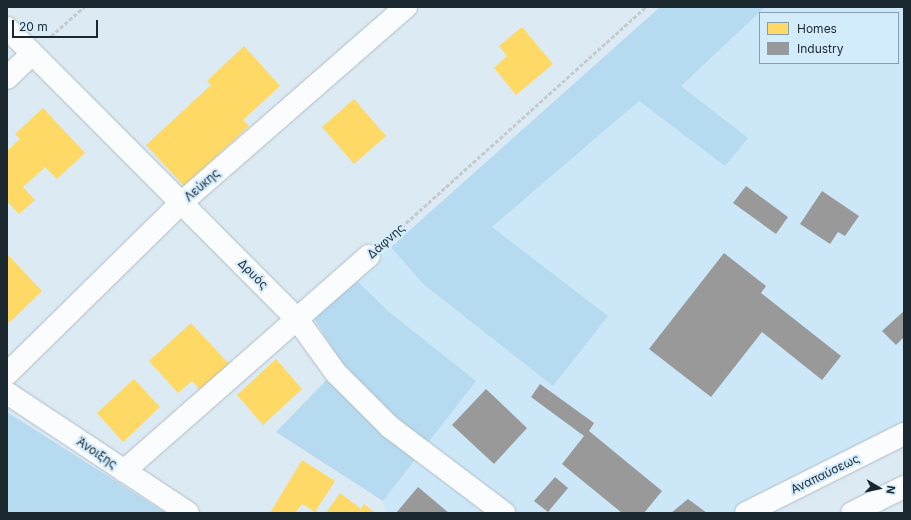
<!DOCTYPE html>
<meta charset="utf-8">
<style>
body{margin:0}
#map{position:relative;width:911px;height:520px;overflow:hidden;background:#dceaf3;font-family:Inter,sans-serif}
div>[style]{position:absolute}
.built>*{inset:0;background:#cce8f8}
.green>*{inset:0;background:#b6daef}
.homes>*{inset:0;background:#ffd966}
.industry>*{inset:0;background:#999}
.path>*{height:2.5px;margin-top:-1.25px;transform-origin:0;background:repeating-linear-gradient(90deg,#c4cacd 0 4px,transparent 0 6px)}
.roads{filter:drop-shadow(0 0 1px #b2bdc5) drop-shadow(0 0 1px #b2bdc5)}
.minor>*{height:22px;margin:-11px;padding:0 11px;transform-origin:11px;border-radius:11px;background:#fafcfd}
.major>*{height:22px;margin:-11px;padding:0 11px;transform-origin:11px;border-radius:11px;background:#fafcfd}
span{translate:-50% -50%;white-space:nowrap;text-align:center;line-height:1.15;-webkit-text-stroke:4px #d3ecfc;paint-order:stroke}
.street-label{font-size:12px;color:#1c282f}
.frame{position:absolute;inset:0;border:8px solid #1c282f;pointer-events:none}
.legend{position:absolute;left:759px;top:12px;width:140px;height:52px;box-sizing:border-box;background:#d3ecfc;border:1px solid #8a9eaa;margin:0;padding:5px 7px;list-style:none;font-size:12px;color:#1c282f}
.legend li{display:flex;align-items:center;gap:8px;height:20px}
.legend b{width:20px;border:1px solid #8a9eaa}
.north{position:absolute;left:859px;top:468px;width:40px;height:40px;-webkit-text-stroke:3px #d3ecfc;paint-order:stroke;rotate:99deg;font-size:11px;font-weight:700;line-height:16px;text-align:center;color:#1c282f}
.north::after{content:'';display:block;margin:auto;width:14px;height:18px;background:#1c282f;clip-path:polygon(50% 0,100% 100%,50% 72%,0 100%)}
.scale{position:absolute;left:12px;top:20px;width:86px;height:18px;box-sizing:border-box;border:2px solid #1c282f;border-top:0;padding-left:5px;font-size:12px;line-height:14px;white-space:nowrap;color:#1c282f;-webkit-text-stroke:3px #d3ecfc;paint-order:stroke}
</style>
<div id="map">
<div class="built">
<div style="clip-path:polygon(evenodd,765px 7px,904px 7px,904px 430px,736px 513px,385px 513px,383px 501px,476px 381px,388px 311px,355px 279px,391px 247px,423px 284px,553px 385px,607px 316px,492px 227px,639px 101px,725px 165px,747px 138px,681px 86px,765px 7px,760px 13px,898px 13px,898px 63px,760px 63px,760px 13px)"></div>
</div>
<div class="green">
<div style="clip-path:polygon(660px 7px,765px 7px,681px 86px,748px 138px,725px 166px,639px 101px,492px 227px,608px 316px,553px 386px,423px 284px,391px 247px)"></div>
<div style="clip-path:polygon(355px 279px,388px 311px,476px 381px,383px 501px,276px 432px,342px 364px,313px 317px)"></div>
<div style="clip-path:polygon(7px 412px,166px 513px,7px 513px)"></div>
</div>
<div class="homes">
<div style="clip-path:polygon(522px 27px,553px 64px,516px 95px,494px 68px,507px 56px,499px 46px)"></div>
<div style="clip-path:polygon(244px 46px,280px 86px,243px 120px,249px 126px,184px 186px,146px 145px,211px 85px,207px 81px)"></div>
<div style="clip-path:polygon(354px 99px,386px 136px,354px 164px,322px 127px)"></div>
<div style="clip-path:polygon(43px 108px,85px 153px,57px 179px,45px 167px,23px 187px,35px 200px,19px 214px,7px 201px,7px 151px,20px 139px,15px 134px)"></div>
<div style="clip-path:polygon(7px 254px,42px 291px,9px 323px,7px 320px)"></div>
<div style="clip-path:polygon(191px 323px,230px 365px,201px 391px,192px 381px,178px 393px,149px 361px)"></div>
<div style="clip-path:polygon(276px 359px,302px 389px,263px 425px,237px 395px)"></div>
<div style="clip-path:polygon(134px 379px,160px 407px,123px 442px,97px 413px)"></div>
<div style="clip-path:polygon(302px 460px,335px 481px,315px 512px,302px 504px,295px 513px,270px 513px)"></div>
<div style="clip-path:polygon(340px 493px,361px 509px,364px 504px,375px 513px,326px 513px)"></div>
</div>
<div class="industry">
<div style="clip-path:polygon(746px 186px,788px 217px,776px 234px,733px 203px)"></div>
<div style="clip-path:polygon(822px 191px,859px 216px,845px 236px,838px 232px,830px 244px,800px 224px)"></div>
<div style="clip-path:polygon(724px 253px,766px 286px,761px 293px,841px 356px,822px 380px,762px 332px,711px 397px,649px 349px)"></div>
<div style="clip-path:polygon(904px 311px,904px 337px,896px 345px,882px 331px)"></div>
<div style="clip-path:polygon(540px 384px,594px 423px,589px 431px,662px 491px,644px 513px,622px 513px,562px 464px,584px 436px,531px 397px)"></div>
<div style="clip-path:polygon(486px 389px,527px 428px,494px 464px,452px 425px)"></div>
<div style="clip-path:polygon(555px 477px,568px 488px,548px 512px,534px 501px)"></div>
<div style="clip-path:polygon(418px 487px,449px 513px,396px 513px)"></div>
<div style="clip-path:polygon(688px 499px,707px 513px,671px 513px)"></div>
</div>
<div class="path">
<div style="left:51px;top:36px;width:44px;rotate:-41.3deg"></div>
<div style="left:388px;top:239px;width:347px;rotate:-42deg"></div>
</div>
<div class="roads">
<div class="minor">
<div style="left:7px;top:28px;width:411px;rotate:45.1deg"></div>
<div style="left:297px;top:319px;width:67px;rotate:54.2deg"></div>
<div style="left:336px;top:373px;width:76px;rotate:45deg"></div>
<div style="left:390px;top:427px;width:143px;rotate:37deg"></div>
<div style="left:7px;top:78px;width:35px;rotate:-44deg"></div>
<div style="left:7px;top:374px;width:243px;rotate:-44.5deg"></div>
<div style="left:180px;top:204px;width:300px;rotate:-41.1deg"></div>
<div style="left:7px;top:393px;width:217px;rotate:33.5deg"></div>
<div style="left:124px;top:471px;width:326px;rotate:-41.3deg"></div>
</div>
<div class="major">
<div style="left:746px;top:513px;width:177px;rotate:-26.6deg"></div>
<div style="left:852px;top:513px;width:58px;rotate:-26.6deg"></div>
</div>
</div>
<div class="street-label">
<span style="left:202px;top:185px;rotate:-41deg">Λεύκης</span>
<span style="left:386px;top:241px;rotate:-42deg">Δάφνης</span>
<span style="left:253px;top:274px;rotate:45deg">Δρυός</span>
<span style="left:97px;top:453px;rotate:34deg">Άνοιξης</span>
<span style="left:825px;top:474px;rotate:-26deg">Αναπαύσεως</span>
</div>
<div class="frame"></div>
<ul class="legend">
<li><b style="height:11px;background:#ffd966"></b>Homes</li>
<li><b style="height:11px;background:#999"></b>Industry</li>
</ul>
<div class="north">N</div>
<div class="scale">20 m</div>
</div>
